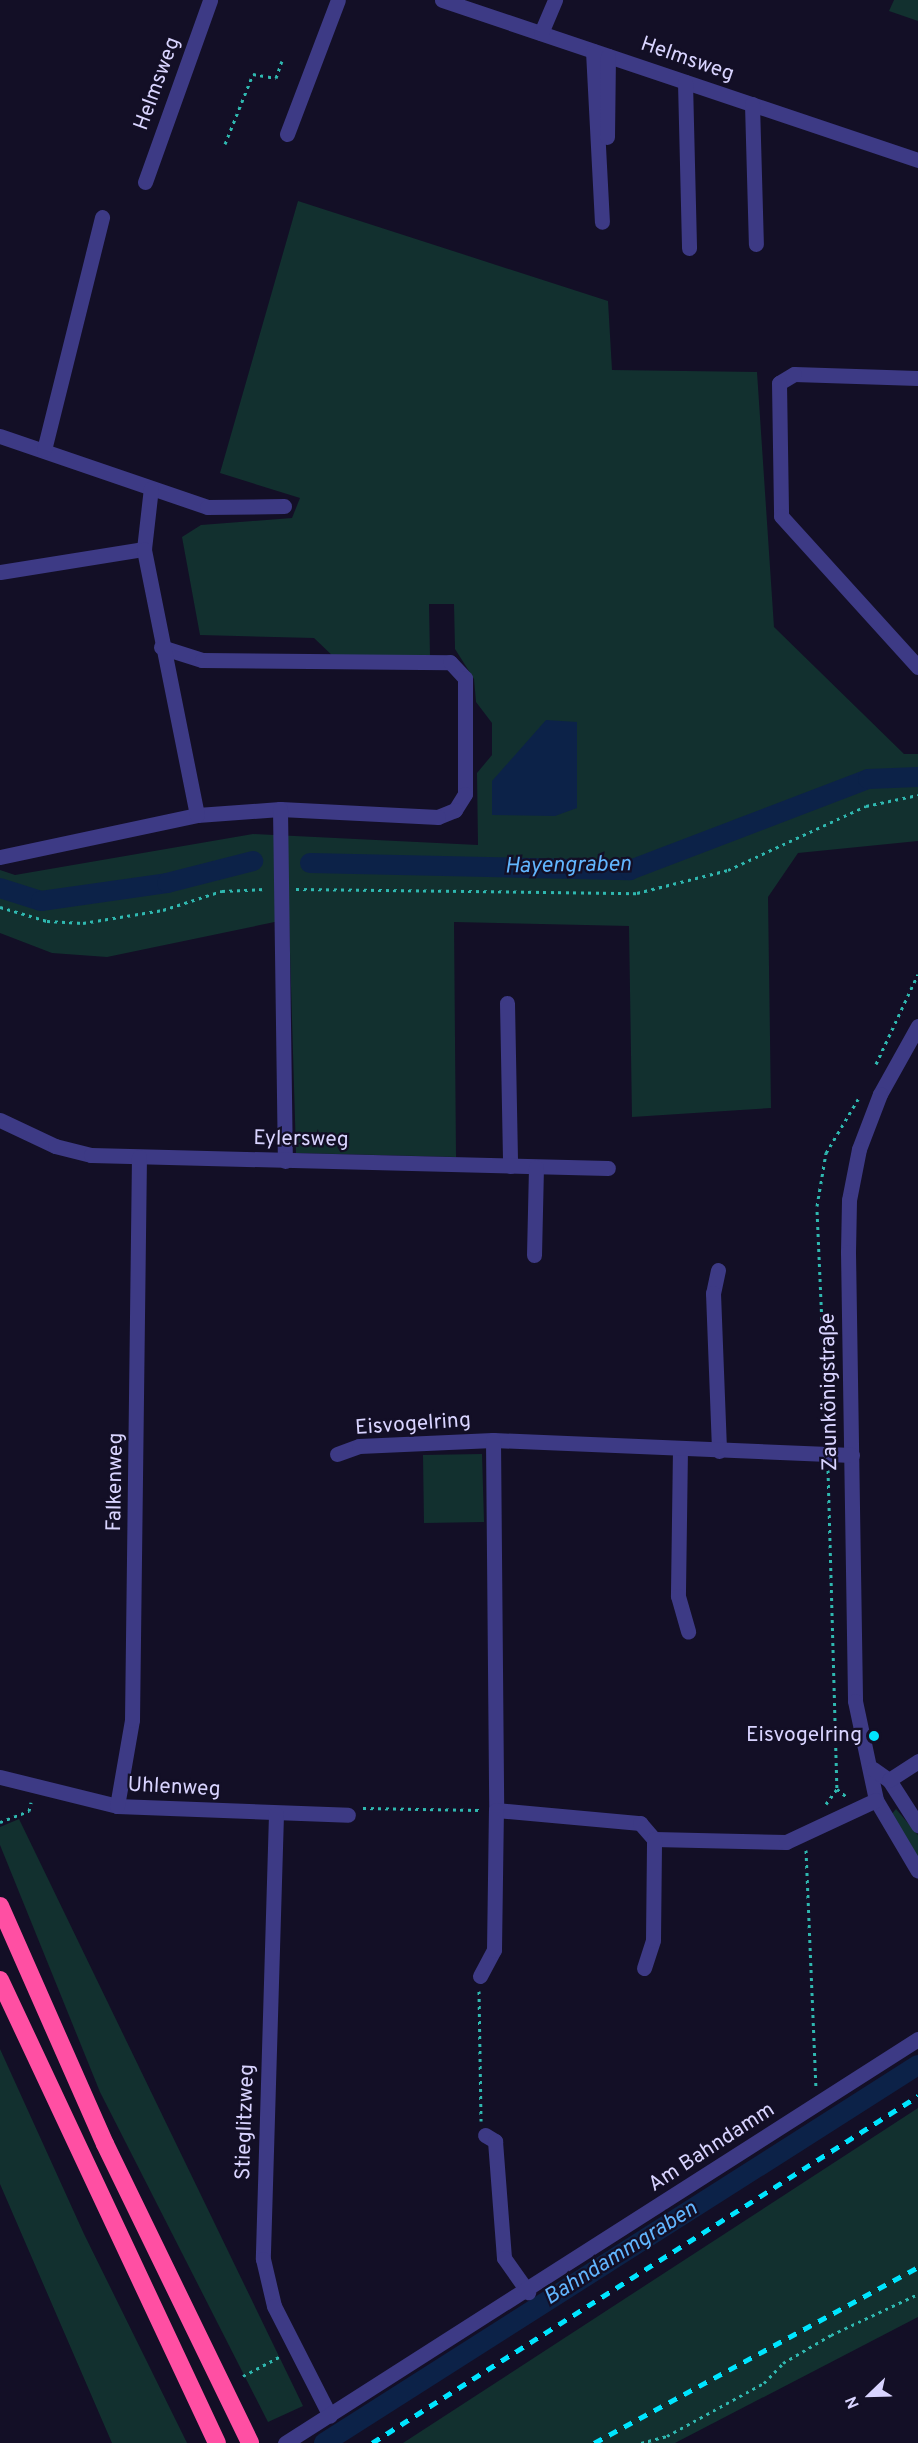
<!DOCTYPE html>
<meta charset="utf-8">
<style>
body{margin:0}
#map{position:relative;width:918px;height:2443px;overflow:hidden;background:#130f26;font-family:Overpass,sans-serif}
div>[style]{position:absolute}
.green>*{inset:0;background:#12302f}
.water>*{inset:0;background:#0c2248}
.canal>*{height:20px;margin:-10px;padding:0 10px;transform-origin:10px;border-radius:10px;background:#0c2248}
.path>*{height:3px;margin-top:-1.5px;transform-origin:0;background:repeating-linear-gradient(90deg,#2fb8b0 0 3px,transparent 0 7.5px)}
.minor>*{height:15px;margin:-7.5px;padding:0 7.5px;transform-origin:7.5px;border-radius:7.5px;background:#3d3a85}
.highway>*{height:18px;margin:-9px;padding:0 9px;transform-origin:9px;border-radius:9px;background:#ff4fa3}
.rail>*{height:4.5px;margin-top:-2.25px;transform-origin:0;background:repeating-linear-gradient(90deg,#00e5ff 0 9px,transparent 0 17px)}
.dots>*{width:16px;height:16px;translate:-50% -50%;box-sizing:border-box;border:3px solid #130f26;border-radius:50%}
span{translate:-50% -50%;white-space:nowrap;text-align:center;line-height:1.15;-webkit-text-stroke:4.5px #130f26;paint-order:stroke}
.street-label{font-size:21px;color:#d9d4ff}
.poi-label{font-size:21px;color:#d9d4ff}
.right{translate:-100% -50%;text-align:right}
.water-label{font-size:22px;color:#62b6ff;font-style:italic}
.north{position:absolute;left:840px;top:2365px;width:60px;height:60px;-webkit-text-stroke:4px #130f26;paint-order:stroke;rotate:247deg;font-size:16px;font-weight:700;line-height:24px;text-align:center;color:#d9d4ff}
.north::after{content:'';display:block;margin:auto;width:21px;height:27px;background:#d9d4ff;clip-path:polygon(50% 0,100% 100%,50% 72%,0 100%)}
</style>
<div id="map">
<div class="green">
<div style="clip-path:polygon(894px 0,918px 0,918px 21px,889px 11px)"></div>
<div style="clip-path:polygon(298px 201px,608px 301px,612px 370px,757px 372px,774px 627px,904px 754px,918px 754px,918px 841px,798px 853px,768px 897px,771px 1108px,632px 1117px,629px 926px,454px 922px,456px 1157px,296px 1153px,289px 919px,107px 957px,52px 953px,0 933px,0 870px,15px 875px,253px 834px,478px 845px,477px 773px,492px 755px,492px 723px,476px 702px,474px 679px,455px 649px,454px 604px,429px 604px,430px 657px,336px 659px,314px 638px,200px 635px,182px 537px,201px 525px,292px 518px,300px 498px,220px 473px)"></div>
<div style="clip-path:polygon(482px 1454px,484px 1522px,424px 1523px,423px 1455px)"></div>
<div style="clip-path:polygon(896px 1809px,918px 1835px,918px 1859px,891px 1815px)"></div>
<div style="clip-path:polygon(19px 1819px,303px 2406px,268px 2422px,100px 2092px,0 1845px,0 1827px)"></div>
<div style="clip-path:polygon(0 2049px,84px 2234px,187px 2443px,112px 2443px,0 2184px)"></div>
<div style="clip-path:polygon(918px 2108px,918px 2317px,675px 2443px,403px 2443px)"></div>
</div>
<div class="water">
<div style="clip-path:polygon(546px 720px,577px 722px,577px 808px,555px 816px,492px 815px,492px 781px)"></div>
</div>
<div class="canal">
<div style="left:310px;top:863px;width:320px;rotate:1.3deg"></div>
<div style="left:630px;top:870px;width:255px;rotate:-20.9deg"></div>
<div style="left:868px;top:779px;width:50px;rotate:-2.3deg"></div>
<div style="left:0;top:888px;width:43px;rotate:17.6deg"></div>
<div style="left:41px;top:901px;width:127px;rotate:-8.1deg"></div>
<div style="left:167px;top:883px;width:89px;rotate:-14.3deg"></div>
<div style="left:324px;top:2443px;width:704px;rotate:-32.47deg"></div>
</div>
<div class="path">
<div style="left:225px;top:144px;width:75px;rotate:-68.2deg"></div>
<div style="left:253px;top:74px;width:23px;rotate:10deg"></div>
<div style="left:276px;top:78px;width:18px;rotate:-71deg"></div>
<div style="left:296px;top:889px;width:341px;rotate:0.7deg"></div>
<div style="left:637px;top:893px;width:94px;rotate:-14.2deg"></div>
<div style="left:728px;top:870px;width:152px;rotate:-24.9deg"></div>
<div style="left:866px;top:806px;width:53px;rotate:-11.9deg"></div>
<div style="left:0;top:907px;width:49px;rotate:16.6deg"></div>
<div style="left:47px;top:921px;width:36px;rotate:3deg"></div>
<div style="left:83px;top:923px;width:81px;rotate:-9.2deg"></div>
<div style="left:163px;top:910px;width:62px;rotate:-17.9deg"></div>
<div style="left:222px;top:891px;width:44px;rotate:-2.6deg"></div>
<div style="left:876px;top:1064px;width:99px;rotate:-65deg"></div>
<div style="left:827px;top:1439px;width:233px;rotate:-92.5deg"></div>
<div style="left:817px;top:1206px;width:54px;rotate:-80.4deg"></div>
<div style="left:826px;top:1153px;width:66px;rotate:-59.2deg"></div>
<div style="left:828px;top:1470px;width:319px;rotate:88.4deg"></div>
<div style="left:837px;top:1789px;width:13px;rotate:39deg"></div>
<div style="left:826px;top:1804px;width:19px;rotate:-54deg"></div>
<div style="left:363px;top:1808px;width:117px;rotate:1deg"></div>
<div style="left:0;top:1822px;width:31px;rotate:-21deg"></div>
<div style="left:29px;top:1811px;width:9px;rotate:-77deg"></div>
<div style="left:806px;top:1850px;width:236px;rotate:87.6deg"></div>
<div style="left:479px;top:1991px;width:130px;rotate:89.1deg"></div>
<div style="left:243px;top:2376px;width:43px;rotate:-27.8deg"></div>
<div style="left:641px;top:2443px;width:27px;rotate:-15deg"></div>
<div style="left:667px;top:2436px;width:111px;rotate:-28.7deg"></div>
<div style="left:764px;top:2383px;width:28px;rotate:-46deg"></div>
<div style="left:783px;top:2363px;width:56px;rotate:-30.3deg"></div>
<div style="left:831px;top:2335px;width:96px;rotate:-25.2deg"></div>
</div>
<div class="minor">
<div style="left:442px;top:0;width:502px;rotate:18.58deg"></div>
<div style="left:541px;top:33px;width:36px;rotate:-67deg"></div>
<div style="left:593px;top:51px;width:171px;rotate:87deg"></div>
<div style="left:685px;top:82px;width:166px;rotate:88.6deg"></div>
<div style="left:752px;top:104px;width:140px;rotate:88.4deg"></div>
<div style="left:287px;top:134px;width:143px;rotate:-69.2deg"></div>
<div style="left:607px;top:137px;width:81px;rotate:-89.3deg"></div>
<div style="left:145px;top:182px;width:193px;rotate:-70.3deg"></div>
<div style="left:918px;top:378px;width:124px;rotate:-178.2deg"></div>
<div style="left:794px;top:374px;width:17px;rotate:149deg"></div>
<div style="left:779px;top:383px;width:133px;rotate:89.1deg"></div>
<div style="left:781px;top:516px;width:204px;rotate:47.8deg"></div>
<div style="left:0;top:436px;width:219px;rotate:18.9deg"></div>
<div style="left:207px;top:507px;width:77px;rotate:-0.7deg"></div>
<div style="left:44px;top:450px;width:240px;rotate:-76deg"></div>
<div style="left:0;top:572px;width:146px;rotate:-9.1deg"></div>
<div style="left:144px;top:549px;width:61px;rotate:-83.5deg"></div>
<div style="left:161px;top:647px;width:43px;rotate:17.6deg"></div>
<div style="left:202px;top:660px;width:248px;rotate:0.5deg"></div>
<div style="left:450px;top:662px;width:22px;rotate:47deg"></div>
<div style="left:465px;top:678px;width:116px;rotate:90deg"></div>
<div style="left:465px;top:794px;width:19px;rotate:122deg"></div>
<div style="left:455px;top:810px;width:18px;rotate:158deg"></div>
<div style="left:438px;top:817px;width:158px;rotate:-177.1deg"></div>
<div style="left:280px;top:809px;width:83px;rotate:175.9deg"></div>
<div style="left:280px;top:809px;width:352px;rotate:89.2deg"></div>
<div style="left:0;top:857px;width:201px;rotate:-12deg"></div>
<div style="left:197px;top:815px;width:271px;rotate:-101.3deg"></div>
<div style="left:507px;top:1003px;width:163px;rotate:88.9deg"></div>
<div style="left:918px;top:1026px;width:78px;rotate:119.2deg"></div>
<div style="left:880px;top:1094px;width:59px;rotate:110.9deg"></div>
<div style="left:859px;top:1149px;width:52px;rotate:101.1deg"></div>
<div style="left:849px;top:1200px;width:52px;rotate:91.1deg"></div>
<div style="left:848px;top:1252px;width:449px;rotate:89.1deg"></div>
<div style="left:855px;top:1701px;width:101px;rotate:78deg"></div>
<div style="left:876px;top:1800px;width:82px;rotate:59.4deg"></div>
<div style="left:0;top:1120px;width:61px;rotate:25.3deg"></div>
<div style="left:55px;top:1146px;width:37px;rotate:14deg"></div>
<div style="left:91px;top:1155px;width:517px;rotate:1.44deg"></div>
<div style="left:534px;top:1255px;width:88px;rotate:-88.7deg"></div>
<div style="left:718px;top:1270px;width:24px;rotate:102deg"></div>
<div style="left:713px;top:1293px;width:158px;rotate:87.8deg"></div>
<div style="left:680px;top:1448px;width:148px;rotate:90.8deg"></div>
<div style="left:678px;top:1596px;width:37px;rotate:74deg"></div>
<div style="left:337px;top:1454px;width:23px;rotate:-20deg"></div>
<div style="left:359px;top:1446px;width:134px;rotate:-2.6deg"></div>
<div style="left:852px;top:1455px;width:359px;rotate:-177.6deg"></div>
<div style="left:493px;top:1440px;width:370px;rotate:89.5deg"></div>
<div style="left:496px;top:1810px;width:145px;rotate:5.2deg"></div>
<div style="left:640px;top:1823px;width:21px;rotate:49deg"></div>
<div style="left:654px;top:1839px;width:132px;rotate:1.3deg"></div>
<div style="left:786px;top:1842px;width:99px;rotate:-25deg"></div>
<div style="left:873px;top:1769px;width:19px;rotate:35deg"></div>
<div style="left:889px;top:1780px;width:54px;rotate:57.2deg"></div>
<div style="left:0;top:1777px;width:121px;rotate:13.9deg"></div>
<div style="left:117px;top:1806px;width:231px;rotate:2.2deg"></div>
<div style="left:889px;top:1780px;width:35px;rotate:-33deg"></div>
<div style="left:117px;top:1806px;width:87px;rotate:-80.1deg"></div>
<div style="left:132px;top:1720px;width:563px;rotate:-89.29deg"></div>
<div style="left:276px;top:1814px;width:445px;rotate:91.7deg"></div>
<div style="left:263px;top:2259px;width:48px;rotate:76.8deg"></div>
<div style="left:274px;top:2306px;width:123px;rotate:63deg"></div>
<div style="left:644px;top:1968px;width:29px;rotate:-72deg"></div>
<div style="left:653px;top:1940px;width:101px;rotate:-89.4deg"></div>
<div style="left:480px;top:1976px;width:30px;rotate:-62deg"></div>
<div style="left:494px;top:1950px;width:140px;rotate:-89.2deg"></div>
<div style="left:485px;top:2135px;width:12px;rotate:31deg"></div>
<div style="left:495px;top:2141px;width:117px;rotate:85.6deg"></div>
<div style="left:504px;top:2258px;width:42px;rotate:54.8deg"></div>
<div style="left:285px;top:2443px;width:751px;rotate:-32.55deg"></div>
</div>
<div class="highway">
<div style="left:0;top:1906px;width:260px;rotate:66.2deg"></div>
<div style="left:105px;top:2144px;width:332px;rotate:64.1deg"></div>
<div style="left:0;top:1980px;width:511px;rotate:64.89deg"></div>
</div>
<div class="rail">
<div style="left:372px;top:2443px;width:647px;rotate:-32.44deg"></div>
<div style="left:594px;top:2443px;width:369px;rotate:-28.5deg"></div>
</div>
<div class="dots">
<div style="left:874px;top:1736px;background:#00e5ff"></div>
</div>
<div class="street-label">
<span style="left:687px;top:60px;rotate:19deg">Helmsweg</span>
<span style="left:158px;top:84px;rotate:-70deg">Helmsweg</span>
<span style="left:301px;top:1140px;rotate:1deg">Eylersweg</span>
<span style="left:830px;top:1392px;rotate:-91deg">Zaunkönigstraße</span>
<span style="left:413px;top:1425px;rotate:-4deg">Eisvogelring</span>
<span style="left:116px;top:1482px;rotate:-89deg">Falkenweg</span>
<span style="left:174px;top:1788px;rotate:3deg">Uhlenweg</span>
<span style="left:246px;top:2122px;rotate:-88deg">Stieglitzweg</span>
<span style="left:712px;top:2148px;rotate:-33deg">Am Bahndamm</span>
</div>
<div class="poi-label">
<span class="right" style="left:862px;top:1736px">Eisvogelring</span>
</div>
<div class="water-label">
<span style="left:568px;top:866px;rotate:-1deg">Hayengraben</span>
<span style="left:621px;top:2254px;rotate:-32deg">Bahndammgraben</span>
</div>
<div class="north">N</div>
</div>
